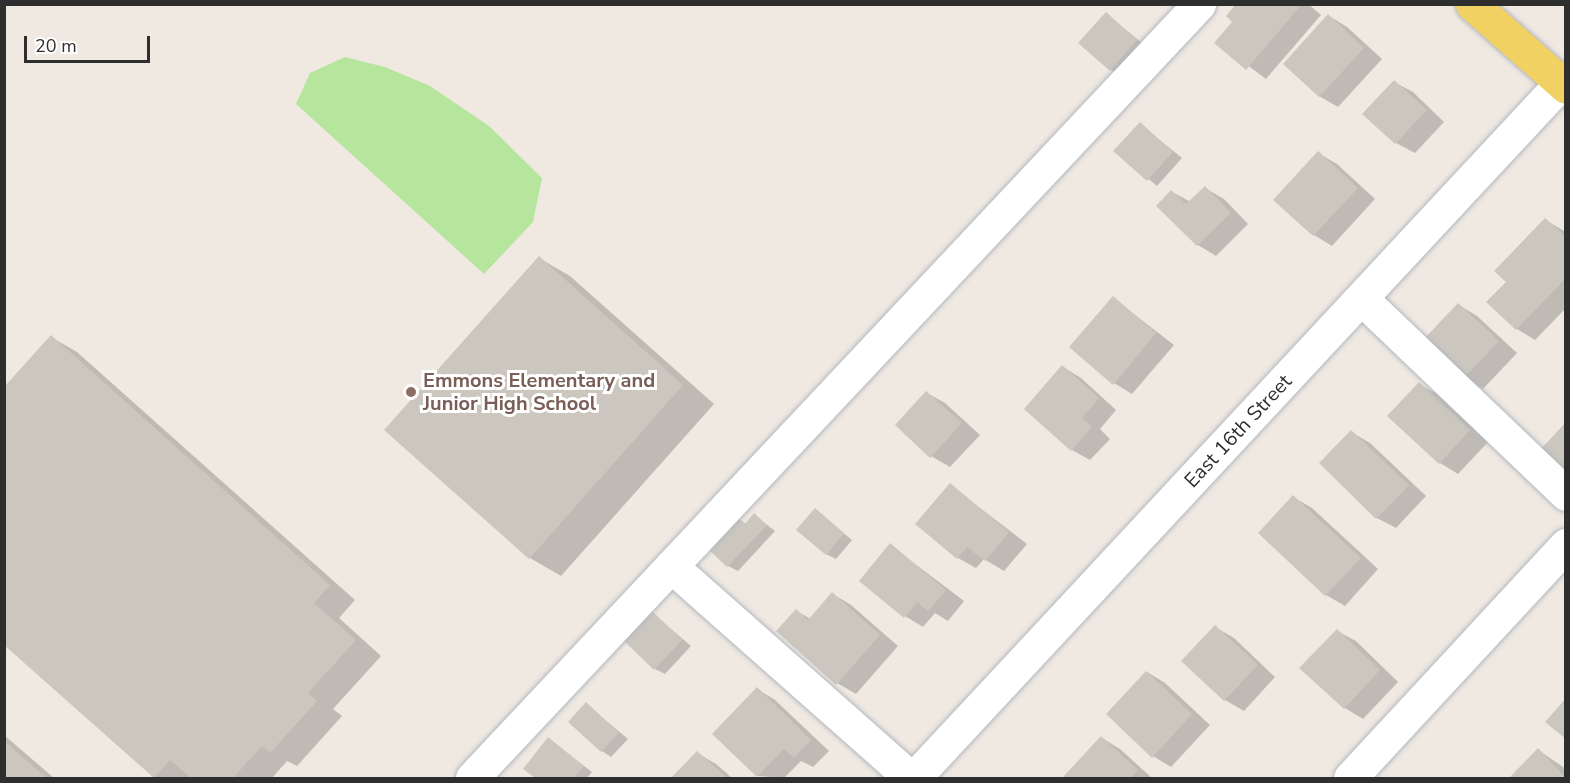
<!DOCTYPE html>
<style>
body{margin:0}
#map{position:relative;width:1570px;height:783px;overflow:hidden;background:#efe9e1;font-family:"Nunito Sans",sans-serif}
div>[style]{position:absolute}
.green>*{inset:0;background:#b6e59e}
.shadow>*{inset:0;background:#0003}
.building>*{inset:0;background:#cbc7bf}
.roads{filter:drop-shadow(0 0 2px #b4b7c1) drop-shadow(0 0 2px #b4b7c1)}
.minor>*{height:33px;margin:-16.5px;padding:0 16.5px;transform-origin:16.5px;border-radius:16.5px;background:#fff}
.major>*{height:33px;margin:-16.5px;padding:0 16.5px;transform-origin:16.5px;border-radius:16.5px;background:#f2d163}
.dots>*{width:16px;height:16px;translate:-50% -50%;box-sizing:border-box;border:3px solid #fff;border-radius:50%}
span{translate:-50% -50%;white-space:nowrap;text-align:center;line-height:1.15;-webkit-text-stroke:6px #fff;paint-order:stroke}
.education-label{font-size:20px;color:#785e54;font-weight:700}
.left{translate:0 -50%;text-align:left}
.street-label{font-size:20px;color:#2e2e2e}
.frame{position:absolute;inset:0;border:6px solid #2e2e2e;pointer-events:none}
.scale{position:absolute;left:24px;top:36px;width:126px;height:27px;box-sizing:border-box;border:3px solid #2e2e2e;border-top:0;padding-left:8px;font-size:18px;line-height:21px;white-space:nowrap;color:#2e2e2e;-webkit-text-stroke:4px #fff;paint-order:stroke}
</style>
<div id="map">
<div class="green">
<div style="clip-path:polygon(345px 57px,385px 67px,430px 86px,489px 126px,542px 178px,533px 222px,484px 274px,296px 104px,310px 73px)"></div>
</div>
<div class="shadow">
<div style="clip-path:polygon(1238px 4px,1308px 4px,1321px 15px,1266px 79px,1217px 42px,1234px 22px)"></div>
<div style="clip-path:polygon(1106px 14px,1146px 46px,1120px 75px,1111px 70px)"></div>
<div style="clip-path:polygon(1329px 16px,1347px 27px,1382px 59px,1338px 107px,1319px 96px)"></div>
<div style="clip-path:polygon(1394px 82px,1413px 92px,1444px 122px,1415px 153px,1396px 143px,1365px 113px)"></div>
<div style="clip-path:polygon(1140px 124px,1182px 158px,1157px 186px,1115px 151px)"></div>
<div style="clip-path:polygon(1318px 153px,1337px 164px,1375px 199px,1332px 246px,1314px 235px,1275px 200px)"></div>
<div style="clip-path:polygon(1205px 188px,1224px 199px,1248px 224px,1216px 256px,1198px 245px,1172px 192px,1191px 202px)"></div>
<div style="clip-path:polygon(1545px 220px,1566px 232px,1566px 308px,1535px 340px,1517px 329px,1508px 282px)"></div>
<div style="clip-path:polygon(539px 258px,570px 276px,714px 404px,561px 576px,530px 558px)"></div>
<div style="clip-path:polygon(1113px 298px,1174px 345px,1132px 394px,1114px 383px)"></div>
<div style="clip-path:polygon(1459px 305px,1477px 316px,1517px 353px,1483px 389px,1464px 378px)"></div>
<div style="clip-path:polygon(51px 337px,77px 352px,355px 600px,339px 618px,381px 656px,333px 709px,342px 716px,297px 766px,287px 761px,272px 778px,155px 777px)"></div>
<div style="clip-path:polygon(1063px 367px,1081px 378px,1116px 410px,1100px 429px,1110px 439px,1090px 460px,1072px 450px)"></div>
<div style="clip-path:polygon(1419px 384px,1437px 394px,1488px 442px,1458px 474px,1440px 463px)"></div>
<div style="clip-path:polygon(927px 393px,945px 403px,980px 435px,950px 467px,931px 456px)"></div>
<div style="clip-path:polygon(1351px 432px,1370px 443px,1426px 496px,1396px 528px,1377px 518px)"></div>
<div style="clip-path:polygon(950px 485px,1027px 544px,1004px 571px,984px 559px,976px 568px,958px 558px)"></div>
<div style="clip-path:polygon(1293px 497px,1312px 508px,1378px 569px,1345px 606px,1326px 595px,1260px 533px)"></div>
<div style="clip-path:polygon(815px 510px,852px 540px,836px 559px,826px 554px)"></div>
<div style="clip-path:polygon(754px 515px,775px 531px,738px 571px,728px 566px,738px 519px,746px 524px)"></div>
<div style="clip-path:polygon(890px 545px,964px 601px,948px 621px,935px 613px,923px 627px,905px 616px)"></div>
<div style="clip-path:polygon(833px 594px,851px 605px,898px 646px,856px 694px,837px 683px,796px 611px,811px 619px)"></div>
<div style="clip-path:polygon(652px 613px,691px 646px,665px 674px,655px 669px)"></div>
<div style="clip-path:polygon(1215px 627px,1234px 638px,1275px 677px,1244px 711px,1225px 700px,1183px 661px)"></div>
<div style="clip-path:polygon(1337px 631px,1356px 641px,1398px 682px,1363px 719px,1345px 708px,1302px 668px)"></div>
<div style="clip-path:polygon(1147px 672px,1165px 683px,1210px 725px,1171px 767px,1153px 756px)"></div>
<div style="clip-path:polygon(757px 689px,775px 700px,829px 751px,813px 767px,801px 761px,784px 778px,758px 776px)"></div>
<div style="clip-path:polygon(586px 704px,628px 739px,611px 757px,602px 751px)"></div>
<div style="clip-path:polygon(4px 735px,54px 778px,4px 778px)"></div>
<div style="clip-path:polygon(1102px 738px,1120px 749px,1152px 778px,1064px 778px)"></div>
<div style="clip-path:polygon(548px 739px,592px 772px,587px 778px,537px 778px,525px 769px)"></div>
<div style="clip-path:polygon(1538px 750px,1566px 769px,1566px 778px,1512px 778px)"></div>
<div style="clip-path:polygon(697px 753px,716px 764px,732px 778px,673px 778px)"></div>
</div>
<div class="building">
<div style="clip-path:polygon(1236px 4px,1302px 4px,1246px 70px,1214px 43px,1232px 22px,1226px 16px)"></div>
<div style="clip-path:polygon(1106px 12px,1137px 40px,1110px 71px,1078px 43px)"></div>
<div style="clip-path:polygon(1328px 14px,1364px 48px,1319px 97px,1283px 64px)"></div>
<div style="clip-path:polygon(1394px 80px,1427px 110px,1395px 144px,1362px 114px)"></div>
<div style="clip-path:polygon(1140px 122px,1173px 152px,1147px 181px,1113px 151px)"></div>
<div style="clip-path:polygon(1318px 151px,1358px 188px,1313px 236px,1273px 200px)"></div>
<div style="clip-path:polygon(1205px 186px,1231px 213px,1197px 246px,1156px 206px,1171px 190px,1186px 204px)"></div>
<div style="clip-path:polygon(1545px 218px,1566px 237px,1566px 278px,1516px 330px,1486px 302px,1506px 282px,1494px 271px)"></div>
<div style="clip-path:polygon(539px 256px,683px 385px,529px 559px,384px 430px)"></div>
<div style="clip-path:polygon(1113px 296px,1156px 333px,1113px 385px,1069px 347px)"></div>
<div style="clip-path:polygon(1458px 303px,1499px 341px,1463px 379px,1422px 341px)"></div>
<div style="clip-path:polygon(51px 335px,330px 585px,314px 603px,356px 640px,308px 693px,317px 701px,270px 753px,262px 746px,233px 778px,191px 778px,170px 760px,154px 778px,4px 645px,4px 387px)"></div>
<div style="clip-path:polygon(1062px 365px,1099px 398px,1082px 418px,1092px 427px,1071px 451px,1024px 409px)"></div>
<div style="clip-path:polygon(1419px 382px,1470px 430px,1439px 464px,1387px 416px)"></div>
<div style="clip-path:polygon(926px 391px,962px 423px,930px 458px,895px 425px)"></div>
<div style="clip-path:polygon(1566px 422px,1566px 472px,1541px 449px)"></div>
<div style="clip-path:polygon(1351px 430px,1409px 485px,1376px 519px,1319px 463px)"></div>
<div style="clip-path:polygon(950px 483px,1009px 532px,985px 561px,967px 547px,957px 559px,915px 524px)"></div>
<div style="clip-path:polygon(1293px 495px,1361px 558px,1325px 596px,1258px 533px)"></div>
<div style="clip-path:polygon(815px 508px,844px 533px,826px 555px,796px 530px)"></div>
<div style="clip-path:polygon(754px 513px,767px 525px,727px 567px,708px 549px,738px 517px,745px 524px)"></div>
<div style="clip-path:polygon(890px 543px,946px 590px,928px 611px,917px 602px,904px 618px,859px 581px)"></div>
<div style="clip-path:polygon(832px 592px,880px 635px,836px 685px,776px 631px,796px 609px,808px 620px)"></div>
<div style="clip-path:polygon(652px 611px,682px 640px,654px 670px,624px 641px)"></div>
<div style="clip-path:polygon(1215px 625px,1258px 665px,1224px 701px,1181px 661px)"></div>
<div style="clip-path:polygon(1337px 629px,1380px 670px,1344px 709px,1299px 668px)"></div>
<div style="clip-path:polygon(1146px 671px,1192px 714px,1152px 758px,1106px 714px)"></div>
<div style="clip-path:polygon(757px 687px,811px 740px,794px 758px,784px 749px,757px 777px,712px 734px)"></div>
<div style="clip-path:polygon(1566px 698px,1566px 739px,1545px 722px)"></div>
<div style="clip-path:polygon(586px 702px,619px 733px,601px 752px,568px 722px)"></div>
<div style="clip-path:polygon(1101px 736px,1138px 770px,1130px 778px,1062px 778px)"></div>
<div style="clip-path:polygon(548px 737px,584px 766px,574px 778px,535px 778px,523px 769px)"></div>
<div style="clip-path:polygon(4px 741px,47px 778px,4px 778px)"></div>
<div style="clip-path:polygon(1538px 748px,1566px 778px,1509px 778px)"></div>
<div style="clip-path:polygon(697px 751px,727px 778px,671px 778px)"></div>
</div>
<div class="roads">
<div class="minor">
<div style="left:1361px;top:298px;width:284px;rotate:43.7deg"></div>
<div style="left:671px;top:566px;width:320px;rotate:41.5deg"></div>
<div style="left:472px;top:778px;width:1062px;rotate:-46.79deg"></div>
<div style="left:914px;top:778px;width:950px;rotate:-47.05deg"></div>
<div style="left:1350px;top:778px;width:318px;rotate:-47.2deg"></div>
</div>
<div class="major">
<div style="left:1472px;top:4px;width:125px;rotate:41.4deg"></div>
</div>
</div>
<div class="dots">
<div style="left:411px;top:392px;background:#8d6e63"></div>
</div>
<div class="education-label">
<span class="left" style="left:423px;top:392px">Emmons Elementary and<br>Junior High School</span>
</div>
<div class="street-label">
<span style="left:1238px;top:431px;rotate:-47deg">East 16th Street</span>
</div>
<div class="frame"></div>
<div class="scale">20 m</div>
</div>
